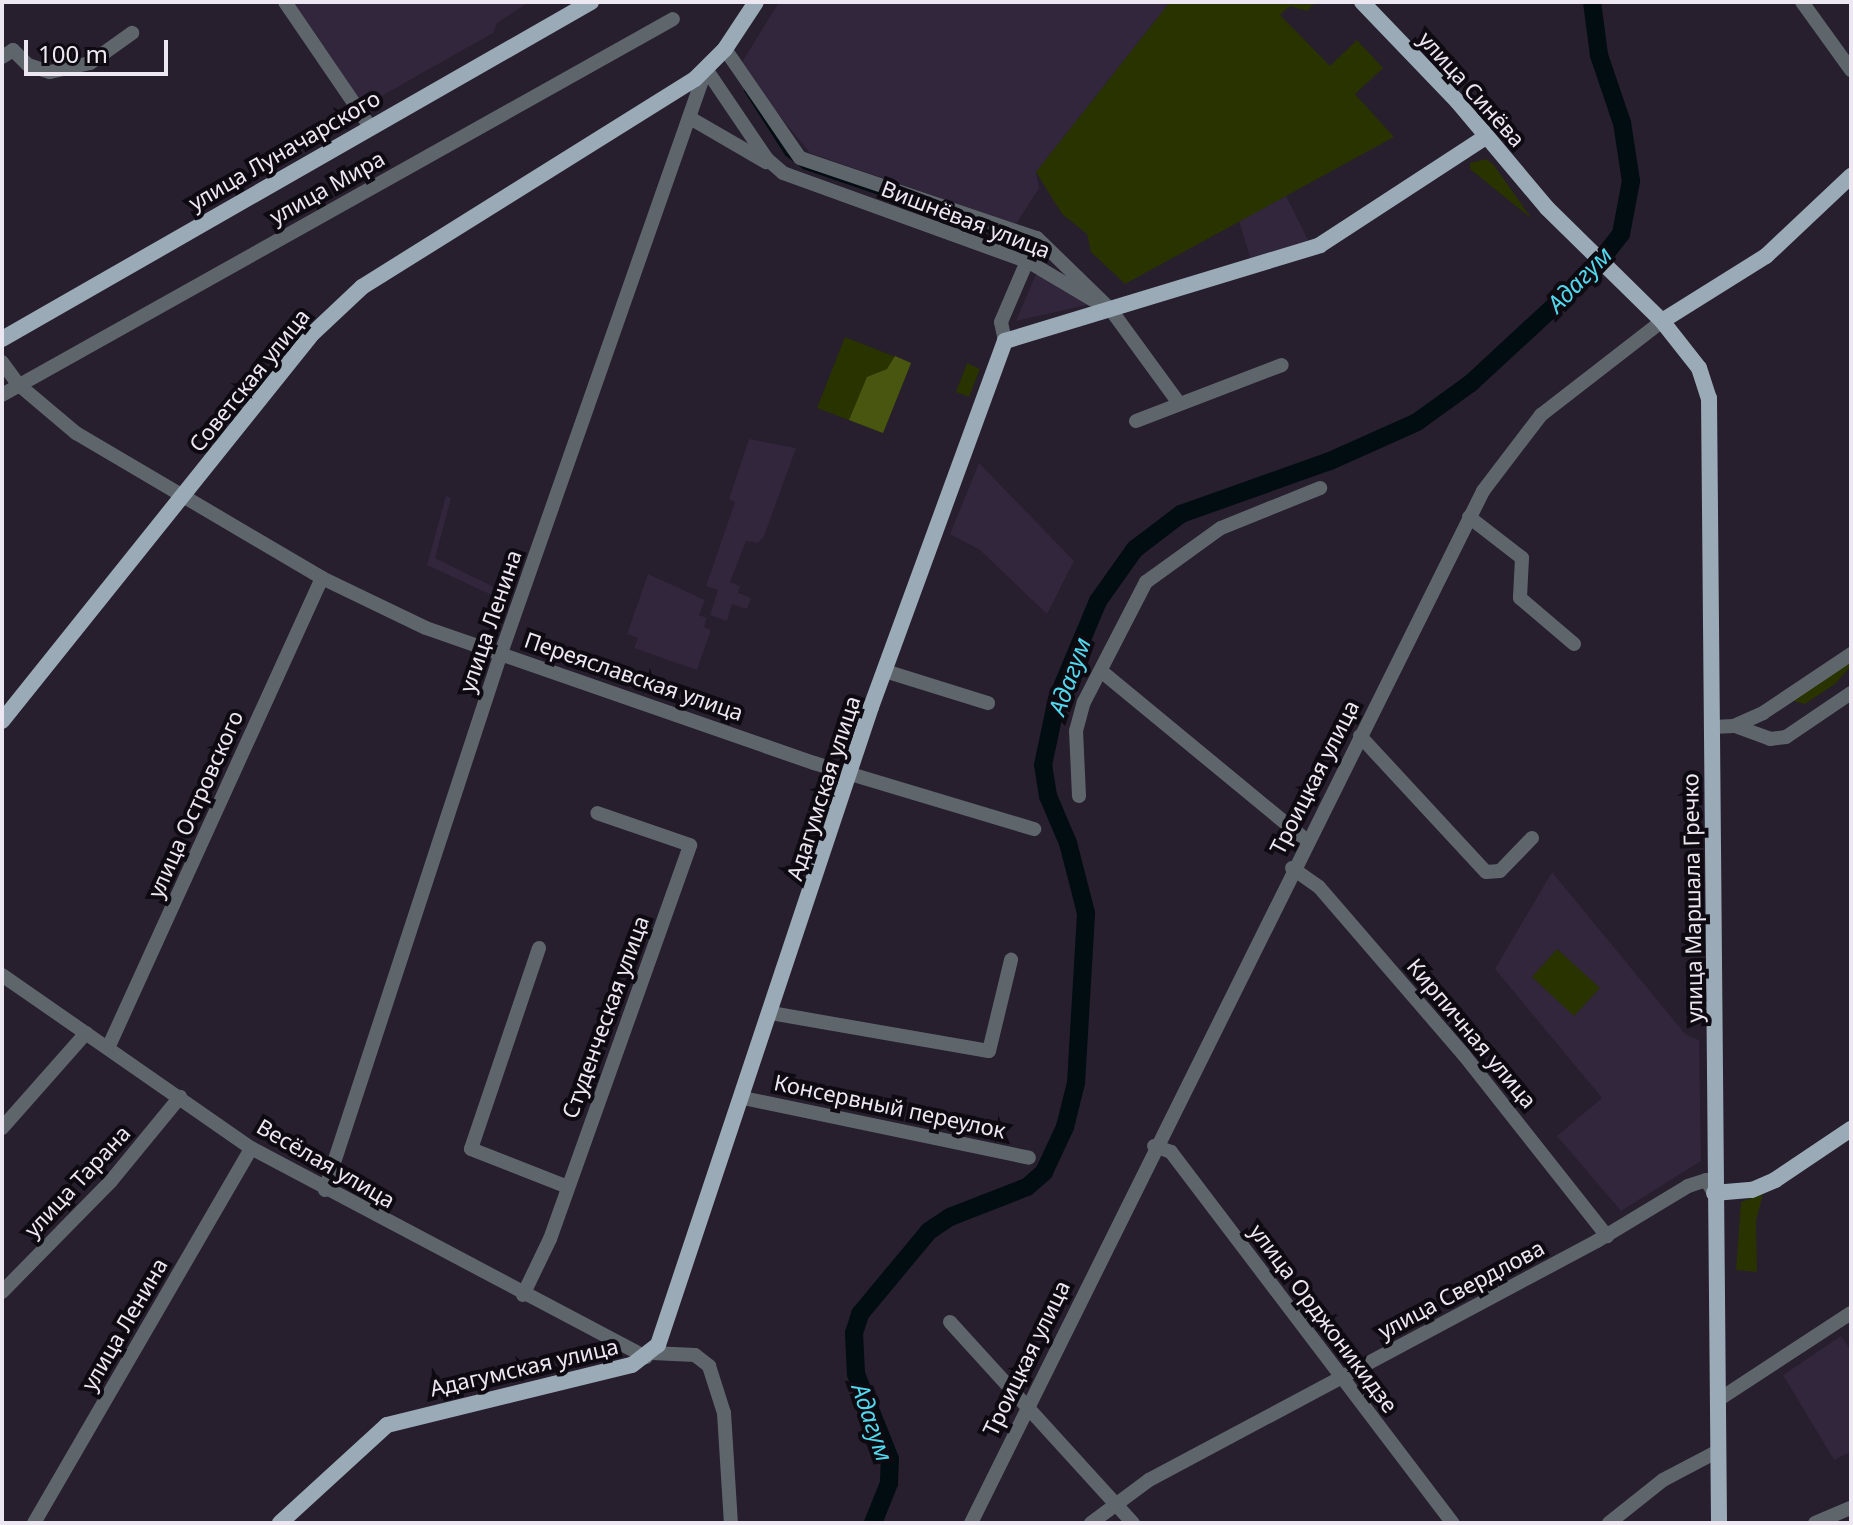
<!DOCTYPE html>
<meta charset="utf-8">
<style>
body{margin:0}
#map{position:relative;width:1853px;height:1525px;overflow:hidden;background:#271e2e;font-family:"Noto Sans",sans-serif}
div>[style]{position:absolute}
.built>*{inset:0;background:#31263b}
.green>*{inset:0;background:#293300}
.forest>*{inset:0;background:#48560f}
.stream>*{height:3px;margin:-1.5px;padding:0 1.5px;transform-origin:1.5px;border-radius:1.5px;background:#010d10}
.river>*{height:18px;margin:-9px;padding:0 9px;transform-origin:9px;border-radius:9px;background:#010d10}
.minor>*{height:14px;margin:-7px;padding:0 7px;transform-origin:7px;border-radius:7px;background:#5e666c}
.major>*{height:16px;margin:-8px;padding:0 8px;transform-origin:8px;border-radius:8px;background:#9aaab7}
span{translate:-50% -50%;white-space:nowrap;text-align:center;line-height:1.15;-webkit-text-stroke:8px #0e0a11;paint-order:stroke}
.street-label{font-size:22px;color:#ece7f1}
.water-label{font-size:24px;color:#52d8ed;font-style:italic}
.frame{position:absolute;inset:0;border:4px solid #ece7f1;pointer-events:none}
.scale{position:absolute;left:24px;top:40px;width:144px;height:36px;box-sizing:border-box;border:4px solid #ece7f1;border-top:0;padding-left:10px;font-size:24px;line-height:28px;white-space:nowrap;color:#ece7f1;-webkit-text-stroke:6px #0e0a11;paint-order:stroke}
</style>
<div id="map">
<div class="built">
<div style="clip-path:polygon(289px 2px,529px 2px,497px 23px,493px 33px,362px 107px)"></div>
<div style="clip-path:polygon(779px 2px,1170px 2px,1036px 172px,1039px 188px,1016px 224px,810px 153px,739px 67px)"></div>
<div style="clip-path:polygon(1286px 196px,1308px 240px,1251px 260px,1239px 221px)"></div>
<div style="clip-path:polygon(1037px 272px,1091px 304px,1016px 321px)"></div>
<div style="clip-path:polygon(749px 439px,796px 448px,764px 536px,758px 543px,746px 541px,730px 582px,740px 586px,738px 593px,751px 598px,747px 609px,732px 604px,727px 621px,710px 615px,718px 590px,706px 586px,735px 502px,729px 499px)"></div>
<div style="clip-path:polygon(979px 463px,1074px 561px,1047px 614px,980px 550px,950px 534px)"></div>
<div style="clip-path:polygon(446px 496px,451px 498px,435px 558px,500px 590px,498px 598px,427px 565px)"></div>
<div style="clip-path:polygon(648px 574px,705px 600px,699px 615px,707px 618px,704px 627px,711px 630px,697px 670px,634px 648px,638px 638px,627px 634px)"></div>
<div style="clip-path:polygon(1552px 872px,1686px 1035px,1699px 1040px,1701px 1161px,1621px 1211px,1557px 1136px,1602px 1098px,1495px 969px)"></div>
<div style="clip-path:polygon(1841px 1336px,1851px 1350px,1851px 1452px,1834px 1460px,1783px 1375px)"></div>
</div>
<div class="green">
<div style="clip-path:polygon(1170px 2px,1316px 2px,1307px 11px,1290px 6px,1280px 15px,1330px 66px,1357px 40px,1383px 68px,1355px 94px,1394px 137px,1125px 284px,1091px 252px,1087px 234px,1062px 214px,1036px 172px)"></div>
<div style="clip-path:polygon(1486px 159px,1493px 164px,1532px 219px,1470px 169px,1470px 163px)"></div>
<div style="clip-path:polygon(845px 337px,911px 363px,883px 433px,817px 408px)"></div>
<div style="clip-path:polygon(967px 363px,980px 369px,969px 397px,956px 392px)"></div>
<div style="clip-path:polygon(1851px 658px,1851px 666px,1835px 684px,1805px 704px,1793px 701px)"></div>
<div style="clip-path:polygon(1557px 949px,1600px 988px,1574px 1016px,1532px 977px)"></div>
<div style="clip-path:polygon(1763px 1194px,1756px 1221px,1757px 1272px,1736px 1270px,1741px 1202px)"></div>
</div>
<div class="forest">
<div style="clip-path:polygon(895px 356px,911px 363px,883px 433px,849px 420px,867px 377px,887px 369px)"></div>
</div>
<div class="stream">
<div style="left:745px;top:90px;width:76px;rotate:57.4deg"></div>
<div style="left:786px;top:154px;width:21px;rotate:37deg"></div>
<div style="left:803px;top:167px;width:231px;rotate:19deg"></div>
</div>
<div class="river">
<div style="left:873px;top:1523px;width:43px;rotate:-68.2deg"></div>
<div style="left:889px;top:1483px;width:24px;rotate:-88deg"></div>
<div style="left:890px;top:1459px;width:92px;rotate:-111.8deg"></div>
<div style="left:856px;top:1374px;width:41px;rotate:-92.8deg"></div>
<div style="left:854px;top:1333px;width:20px;rotate:-72deg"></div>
<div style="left:860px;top:1314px;width:108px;rotate:-50.3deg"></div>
<div style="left:929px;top:1231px;width:25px;rotate:-34deg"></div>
<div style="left:950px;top:1217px;width:83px;rotate:-21.3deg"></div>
<div style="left:1027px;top:1187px;width:23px;rotate:-41deg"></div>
<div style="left:1044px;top:1172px;width:50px;rotate:-65deg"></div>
<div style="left:1065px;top:1127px;width:45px;rotate:-76deg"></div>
<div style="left:1076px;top:1083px;width:170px;rotate:-86.6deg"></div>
<div style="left:1086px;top:913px;width:72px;rotate:-104.4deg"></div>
<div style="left:1068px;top:843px;width:51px;rotate:-113.1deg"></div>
<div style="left:1048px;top:796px;width:31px;rotate:-99deg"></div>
<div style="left:1043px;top:765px;width:67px;rotate:-78deg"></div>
<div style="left:1057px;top:699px;width:106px;rotate:-67.3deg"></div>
<div style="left:1098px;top:601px;width:64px;rotate:-54.6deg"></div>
<div style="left:1135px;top:549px;width:58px;rotate:-37.3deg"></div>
<div style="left:1181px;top:514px;width:158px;rotate:-19.6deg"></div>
<div style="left:1330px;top:461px;width:95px;rotate:-24.1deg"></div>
<div style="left:1417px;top:422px;width:67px;rotate:-35.8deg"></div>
<div style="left:1471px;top:383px;width:165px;rotate:-42.8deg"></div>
<div style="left:1592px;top:271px;width:47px;rotate:-51.9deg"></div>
<div style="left:1621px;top:234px;width:54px;rotate:-79.3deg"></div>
<div style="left:1631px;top:181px;width:59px;rotate:-98.8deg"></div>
<div style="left:1622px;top:123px;width:72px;rotate:-108.7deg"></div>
<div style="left:1599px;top:55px;width:53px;rotate:-97.5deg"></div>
</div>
<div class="minor">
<div style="left:285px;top:2px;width:149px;rotate:55.7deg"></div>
<div style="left:1802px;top:2px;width:84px;rotate:54.2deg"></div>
<div style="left:725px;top:49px;width:132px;rotate:55.5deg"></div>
<div style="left:800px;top:158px;width:250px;rotate:18.7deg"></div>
<div style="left:1037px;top:238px;width:103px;rotate:44.2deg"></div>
<div style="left:1111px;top:310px;width:114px;rotate:53.9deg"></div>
<div style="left:2px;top:57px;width:13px;rotate:-32deg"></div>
<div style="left:13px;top:50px;width:21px;rotate:45deg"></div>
<div style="left:28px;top:65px;width:23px;rotate:18deg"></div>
<div style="left:50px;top:72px;width:41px;rotate:-12.7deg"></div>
<div style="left:90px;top:63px;width:52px;rotate:-35.5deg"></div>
<div style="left:706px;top:69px;width:109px;rotate:55.9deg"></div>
<div style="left:767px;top:159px;width:21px;rotate:41deg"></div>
<div style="left:783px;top:173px;width:262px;rotate:19.9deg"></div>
<div style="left:1029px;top:262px;width:74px;rotate:30.7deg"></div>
<div style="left:690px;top:118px;width:88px;rotate:30.1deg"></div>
<div style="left:1005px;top:341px;width:19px;rotate:-102deg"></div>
<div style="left:1001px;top:322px;width:91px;rotate:-66.8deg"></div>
<div style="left:2px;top:362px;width:29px;rotate:54deg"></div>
<div style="left:19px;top:385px;width:75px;rotate:40.1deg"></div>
<div style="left:76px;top:433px;width:286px;rotate:30.5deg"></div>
<div style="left:322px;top:578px;width:115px;rotate:25.7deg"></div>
<div style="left:426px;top:628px;width:411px;rotate:19.2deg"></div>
<div style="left:814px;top:763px;width:230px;rotate:16.7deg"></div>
<div style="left:2px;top:395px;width:769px;rotate:-29.26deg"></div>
<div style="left:1136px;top:421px;width:156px;rotate:-21deg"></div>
<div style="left:1469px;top:517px;width:67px;rotate:37.7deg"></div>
<div style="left:1522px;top:558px;width:40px;rotate:92.9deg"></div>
<div style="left:1520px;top:598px;width:71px;rotate:40.4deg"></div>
<div style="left:885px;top:671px;width:108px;rotate:17.3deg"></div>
<div style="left:1101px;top:671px;width:266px;rotate:39.5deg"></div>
<div style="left:1735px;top:726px;width:37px;rotate:20deg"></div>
<div style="left:1770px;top:739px;width:16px;rotate:-7deg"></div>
<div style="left:1786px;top:737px;width:78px;rotate:-34.1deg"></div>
<div style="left:1713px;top:727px;width:21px;rotate:-3deg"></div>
<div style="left:1734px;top:726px;width:32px;rotate:-24deg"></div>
<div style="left:1763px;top:713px;width:106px;rotate:-33.8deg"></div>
<div style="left:1360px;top:736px;width:185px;rotate:47.2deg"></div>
<div style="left:1486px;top:872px;width:14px;rotate:-4deg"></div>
<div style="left:1500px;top:871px;width:46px;rotate:-45.9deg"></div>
<div style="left:1079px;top:796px;width:65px;rotate:-92.6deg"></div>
<div style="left:1076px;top:731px;width:30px;rotate:-75deg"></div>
<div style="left:1084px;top:702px;width:135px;rotate:-62.7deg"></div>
<div style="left:1146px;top:582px;width:92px;rotate:-35.8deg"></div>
<div style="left:1221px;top:528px;width:107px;rotate:-22deg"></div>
<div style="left:1292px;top:868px;width:33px;rotate:35deg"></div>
<div style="left:1319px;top:887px;width:222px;rotate:49.2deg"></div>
<div style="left:1464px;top:1055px;width:231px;rotate:51.7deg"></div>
<div style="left:539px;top:948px;width:212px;rotate:108.7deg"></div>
<div style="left:471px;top:1149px;width:104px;rotate:21.4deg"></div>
<div style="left:2px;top:975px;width:303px;rotate:34.8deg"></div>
<div style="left:251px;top:1148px;width:447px;rotate:27.9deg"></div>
<div style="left:771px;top:1013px;width:221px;rotate:9.9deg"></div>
<div style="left:989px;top:1051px;width:94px;rotate:-76.4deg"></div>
<div style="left:108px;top:1048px;width:516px;rotate:-65.52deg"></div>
<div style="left:743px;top:1098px;width:292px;rotate:11.8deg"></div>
<div style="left:2px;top:1128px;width:127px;rotate:-48.5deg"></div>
<div style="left:1154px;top:1146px;width:18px;rotate:19deg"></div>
<div style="left:1171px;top:1152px;width:466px;rotate:52.8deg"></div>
<div style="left:325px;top:1190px;width:565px;rotate:-71.85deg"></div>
<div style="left:501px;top:653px;width:619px;rotate:-70.66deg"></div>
<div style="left:2px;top:1292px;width:156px;rotate:-45.5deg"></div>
<div style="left:111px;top:1181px;width:109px;rotate:-50.6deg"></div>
<div style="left:523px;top:1295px;width:62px;rotate:-64.3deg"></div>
<div style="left:550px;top:1239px;width:418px;rotate:-70.4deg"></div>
<div style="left:690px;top:845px;width:98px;rotate:-161deg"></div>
<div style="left:950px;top:1322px;width:272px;rotate:47.7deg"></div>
<div style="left:652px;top:1353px;width:43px;rotate:2.7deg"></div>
<div style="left:695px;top:1355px;width:18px;rotate:38deg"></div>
<div style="left:709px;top:1366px;width:49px;rotate:72.3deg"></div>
<div style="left:724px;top:1413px;width:110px;rotate:86.4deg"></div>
<div style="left:1718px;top:1400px;width:159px;rotate:-33.2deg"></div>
<div style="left:34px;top:1523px;width:433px;rotate:-59.9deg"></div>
<div style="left:971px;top:1523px;width:1152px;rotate:-63.61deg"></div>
<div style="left:1483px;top:491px;width:96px;rotate:-52.7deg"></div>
<div style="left:1541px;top:415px;width:153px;rotate:-37.8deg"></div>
<div style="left:1091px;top:1523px;width:72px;rotate:-36.6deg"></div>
<div style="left:1149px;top:1480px;width:508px;rotate:-28.08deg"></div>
<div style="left:1597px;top:1241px;width:106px;rotate:-31.1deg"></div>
<div style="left:1688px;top:1186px;width:19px;rotate:-18deg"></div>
<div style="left:1706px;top:1180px;width:15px;rotate:58deg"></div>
<div style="left:1609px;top:1523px;width:69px;rotate:-38.5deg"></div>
<div style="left:1663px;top:1480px;width:62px;rotate:-27.8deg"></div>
<div style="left:1815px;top:1523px;width:39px;rotate:-23deg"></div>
</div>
<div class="major">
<div style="left:1362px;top:2px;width:139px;rotate:46.2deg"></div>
<div style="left:1458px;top:102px;width:138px;rotate:50deg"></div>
<div style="left:1547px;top:208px;width:161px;rotate:44.5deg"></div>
<div style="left:1662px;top:321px;width:60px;rotate:51.8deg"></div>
<div style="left:1699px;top:368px;width:32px;rotate:72deg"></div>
<div style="left:1709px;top:398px;width:1125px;rotate:89.49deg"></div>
<div style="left:1662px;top:321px;width:123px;rotate:-32deg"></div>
<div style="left:1766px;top:256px;width:117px;rotate:-43.3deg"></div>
<div style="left:2px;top:339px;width:679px;rotate:-29.78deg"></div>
<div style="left:2px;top:721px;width:493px;rotate:-51.3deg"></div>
<div style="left:310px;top:336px;width:71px;rotate:-43.3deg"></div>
<div style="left:362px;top:287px;width:393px;rotate:-32deg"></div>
<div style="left:695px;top:79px;width:42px;rotate:-45deg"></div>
<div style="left:725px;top:49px;width:56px;rotate:-56.6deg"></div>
<div style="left:1714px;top:1193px;width:38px;rotate:-5deg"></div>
<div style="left:1752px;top:1190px;width:25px;rotate:-23deg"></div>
<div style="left:1775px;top:1180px;width:92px;rotate:-33.9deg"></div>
<div style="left:280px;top:1523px;width:145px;rotate:-42.5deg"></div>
<div style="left:387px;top:1425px;width:252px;rotate:-13.8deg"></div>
<div style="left:632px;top:1365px;width:33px;rotate:-38deg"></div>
<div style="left:658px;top:1345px;width:673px;rotate:-71.54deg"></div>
<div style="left:871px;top:707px;width:390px;rotate:-69.9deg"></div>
<div style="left:1005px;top:341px;width:329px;rotate:-16.9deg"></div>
<div style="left:1320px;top:245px;width:199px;rotate:-33.1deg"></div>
</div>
<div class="street-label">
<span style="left:1472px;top:89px;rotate:48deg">улица Синёва</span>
<span style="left:284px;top:150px;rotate:-30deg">улица Луначарского</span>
<span style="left:327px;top:187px;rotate:-29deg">улица Мира</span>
<span style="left:966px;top:219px;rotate:21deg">Вишнёвая улица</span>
<span style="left:249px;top:380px;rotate:-51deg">Советская улица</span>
<span style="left:490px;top:621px;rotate:-71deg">улица Ленина</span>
<span style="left:634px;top:676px;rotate:19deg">Переяславская улица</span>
<span style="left:1314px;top:777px;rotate:-63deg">Троицкая улица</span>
<span style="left:823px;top:788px;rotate:-72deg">Адагумская улица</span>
<span style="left:195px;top:804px;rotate:-66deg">улица Островского</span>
<span style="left:1692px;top:898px;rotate:-91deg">улица Маршала Гречко</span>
<span style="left:605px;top:1017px;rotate:-70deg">Студенческая улица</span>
<span style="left:1472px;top:1033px;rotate:50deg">Кирпичная улица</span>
<span style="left:890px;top:1106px;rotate:12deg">Консервный переулок</span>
<span style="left:326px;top:1163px;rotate:30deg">Весёлая улица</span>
<span style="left:77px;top:1181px;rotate:-47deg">улица Тарана</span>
<span style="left:1461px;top:1289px;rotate:-28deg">улица Свердлова</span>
<span style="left:1324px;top:1318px;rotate:53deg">улица Орджоникидзе</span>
<span style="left:124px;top:1324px;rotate:-60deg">улица Ленина</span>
<span style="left:1026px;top:1358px;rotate:-64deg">Троицкая улица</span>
<span style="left:524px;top:1367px;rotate:-13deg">Адагумская улица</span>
</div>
<div class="water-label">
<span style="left:1579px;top:279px;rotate:-46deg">Адагум</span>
<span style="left:1069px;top:676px;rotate:-70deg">Адагум</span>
<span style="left:873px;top:1422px;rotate:71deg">Адагум</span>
</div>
<div class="frame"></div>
<div class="scale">100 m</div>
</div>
